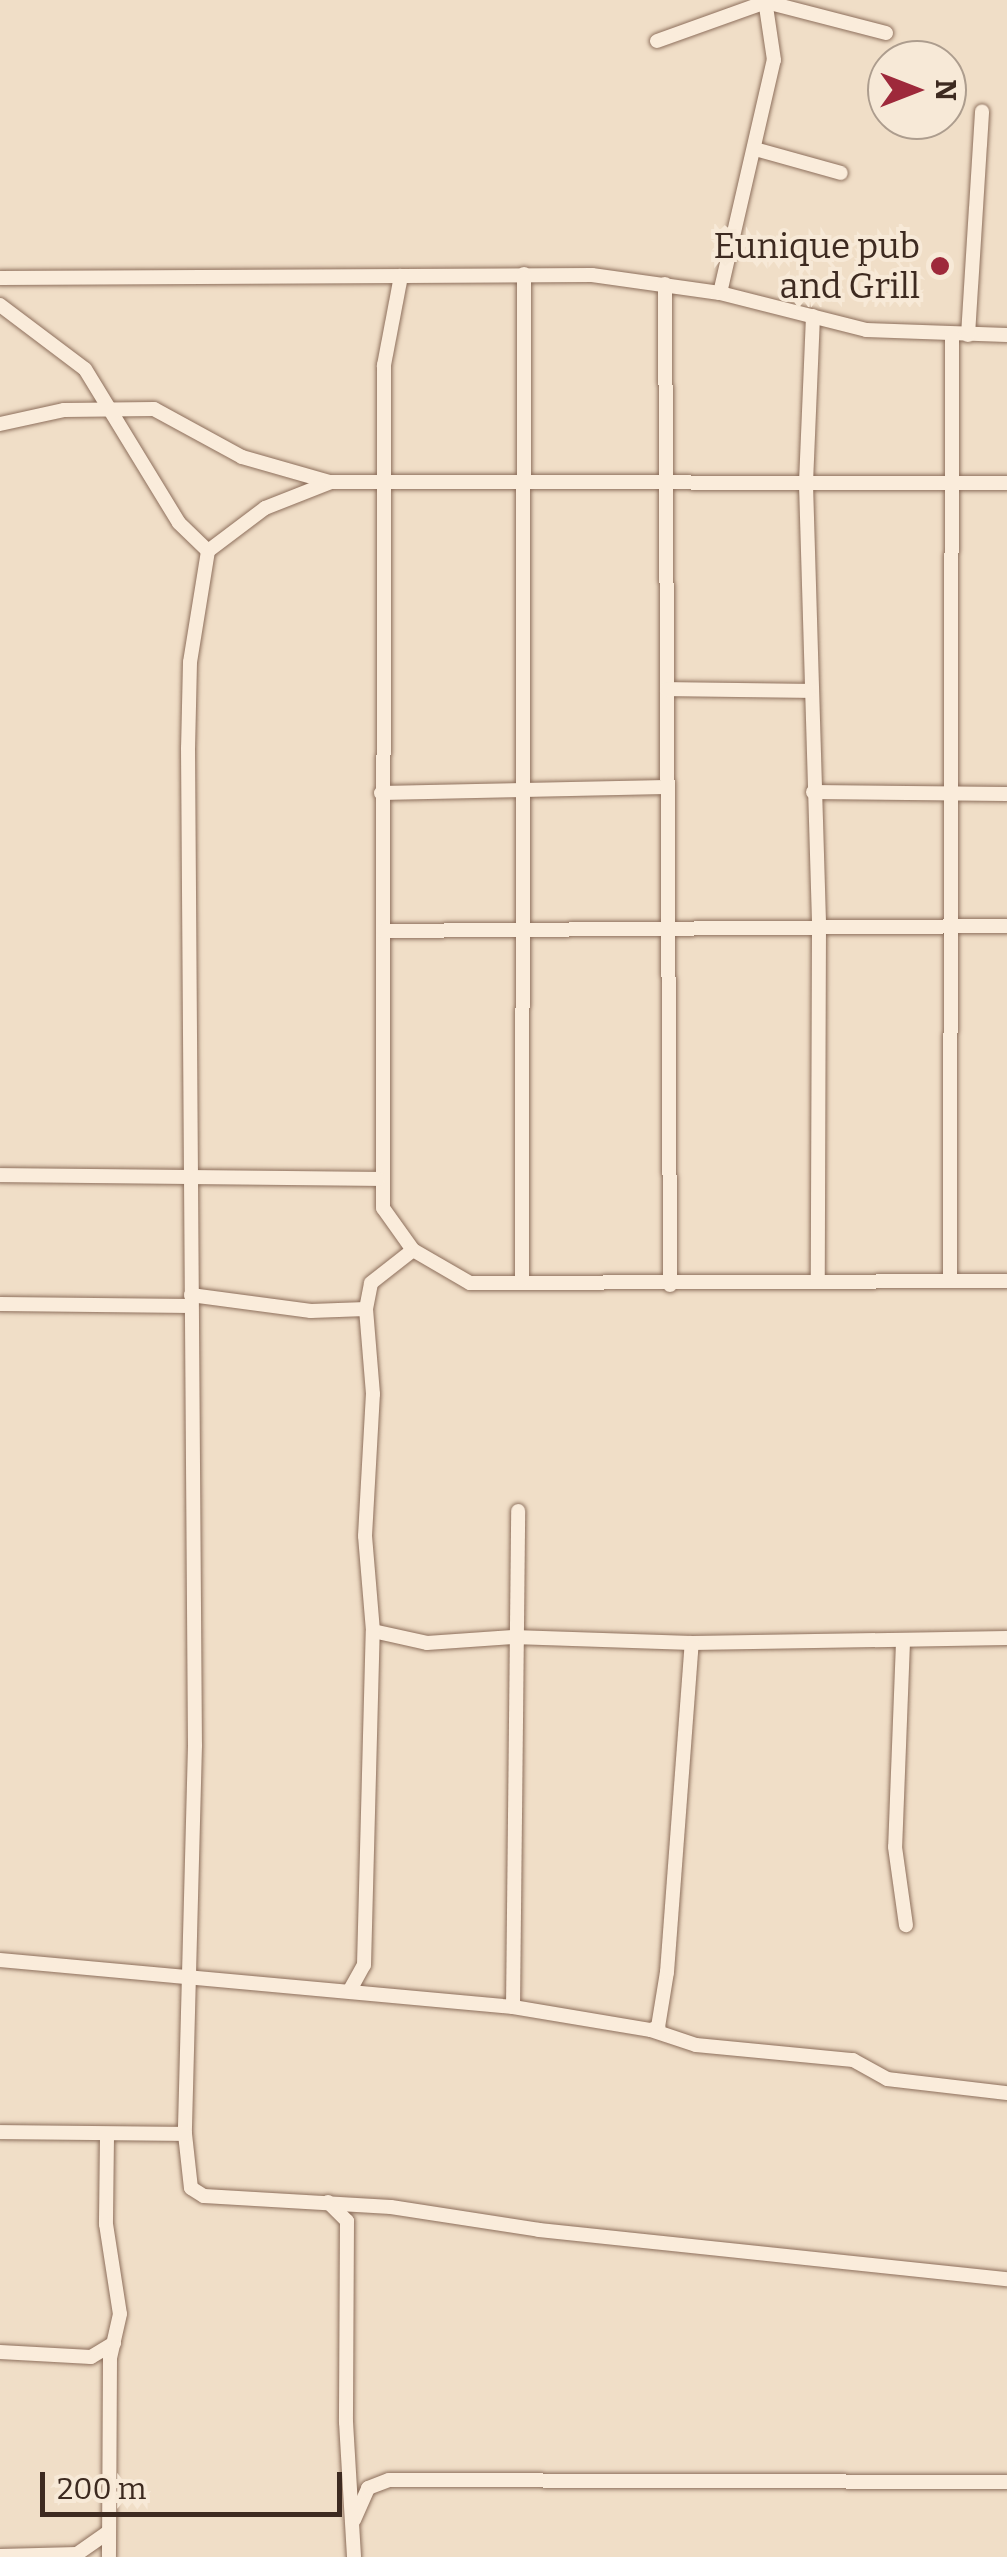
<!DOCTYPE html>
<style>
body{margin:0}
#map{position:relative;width:1007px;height:2557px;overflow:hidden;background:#f0dec7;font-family:Bitter,serif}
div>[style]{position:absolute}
.roads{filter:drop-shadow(0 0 2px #8d6f5c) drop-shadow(0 0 2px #8d6f5c)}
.minor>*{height:14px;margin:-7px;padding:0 7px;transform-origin:7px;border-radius:7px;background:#faecdb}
.dots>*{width:28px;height:28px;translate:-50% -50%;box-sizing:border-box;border:5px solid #f7e9d7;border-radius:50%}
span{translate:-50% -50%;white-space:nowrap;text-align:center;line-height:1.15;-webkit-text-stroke:8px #f7e9d7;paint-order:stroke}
.poi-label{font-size:35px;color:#3d2a20}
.right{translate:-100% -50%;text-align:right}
.north{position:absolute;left:867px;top:40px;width:100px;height:100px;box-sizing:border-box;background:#f7e9d7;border:2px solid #ad9d8e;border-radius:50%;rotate:90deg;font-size:28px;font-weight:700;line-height:40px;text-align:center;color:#3d2a20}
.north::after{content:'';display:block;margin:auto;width:35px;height:45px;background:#9e293b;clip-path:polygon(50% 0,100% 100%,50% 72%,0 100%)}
.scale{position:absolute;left:40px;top:2472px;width:302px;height:45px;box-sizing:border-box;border:5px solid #3d2a20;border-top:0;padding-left:12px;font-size:30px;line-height:35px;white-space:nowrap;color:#3d2a20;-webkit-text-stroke:8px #f7e9d7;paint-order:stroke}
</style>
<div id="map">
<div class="roads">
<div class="minor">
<div style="left:657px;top:41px;width:116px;rotate:-19.7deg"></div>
<div style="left:766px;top:2px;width:124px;rotate:14.5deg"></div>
<div style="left:755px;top:149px;width:89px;rotate:15.6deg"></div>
<div style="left:401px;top:276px;width:91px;rotate:100.8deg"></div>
<div style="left:384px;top:365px;width:843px;rotate:90.07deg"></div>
<div style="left:383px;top:1208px;width:52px;rotate:54.5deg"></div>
<div style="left:413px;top:1250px;width:66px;rotate:30.1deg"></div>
<div style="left:470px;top:1283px;width:537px;rotate:-0.21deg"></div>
<div style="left:0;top:278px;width:592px;rotate:-0.29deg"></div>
<div style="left:592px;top:275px;width:129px;rotate:8deg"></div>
<div style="left:720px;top:293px;width:151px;rotate:14.2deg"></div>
<div style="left:866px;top:330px;width:141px;rotate:2deg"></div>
<div style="left:665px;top:284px;width:1001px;rotate:89.71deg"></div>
<div style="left:720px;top:293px;width:239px;rotate:-77deg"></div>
<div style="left:774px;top:60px;width:61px;rotate:-98.5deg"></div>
<div style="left:0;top:305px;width:106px;rotate:37deg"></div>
<div style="left:85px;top:369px;width:180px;rotate:58.6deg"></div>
<div style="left:179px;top:523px;width:40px;rotate:44deg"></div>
<div style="left:208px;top:551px;width:112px;rotate:99.2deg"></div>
<div style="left:190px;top:662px;width:86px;rotate:91.3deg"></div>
<div style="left:188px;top:748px;width:997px;rotate:89.6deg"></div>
<div style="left:195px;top:1745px;width:389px;rotate:91.5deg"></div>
<div style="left:185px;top:2134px;width:54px;rotate:83.7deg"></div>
<div style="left:191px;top:2188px;width:15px;rotate:32deg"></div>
<div style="left:204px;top:2196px;width:187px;rotate:3.4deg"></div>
<div style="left:391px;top:2207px;width:150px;rotate:8.8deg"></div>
<div style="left:539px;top:2230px;width:471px;rotate:6deg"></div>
<div style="left:813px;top:316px;width:168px;rotate:92.4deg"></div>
<div style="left:806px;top:484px;width:442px;rotate:88.3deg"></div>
<div style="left:819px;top:926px;width:355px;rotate:90.2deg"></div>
<div style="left:968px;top:335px;width:224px;rotate:-86.4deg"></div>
<div style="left:0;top:424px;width:66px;rotate:-12.3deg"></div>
<div style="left:64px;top:410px;width:90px;rotate:-0.6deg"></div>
<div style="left:154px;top:409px;width:100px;rotate:28.6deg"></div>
<div style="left:242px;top:457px;width:91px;rotate:15.9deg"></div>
<div style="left:208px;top:551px;width:71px;rotate:-37deg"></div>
<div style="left:265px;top:508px;width:71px;rotate:-21.5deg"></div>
<div style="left:331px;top:482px;width:676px;rotate:0.08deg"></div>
<div style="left:667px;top:689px;width:142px;rotate:0.8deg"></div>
<div style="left:813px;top:792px;width:194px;rotate:0.6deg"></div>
<div style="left:381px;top:793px;width:285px;rotate:-1.2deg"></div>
<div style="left:383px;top:931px;width:624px;rotate:-0.46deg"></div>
<div style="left:0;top:1175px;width:378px;rotate:0.6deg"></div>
<div style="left:522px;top:1280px;width:1006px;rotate:-89.89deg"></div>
<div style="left:950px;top:1280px;width:945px;rotate:-89.88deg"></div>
<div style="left:191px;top:1295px;width:121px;rotate:7.6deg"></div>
<div style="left:311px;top:1311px;width:55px;rotate:-2.1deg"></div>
<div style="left:0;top:1304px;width:191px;rotate:0.6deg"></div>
<div style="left:373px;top:1631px;width:55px;rotate:12.5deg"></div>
<div style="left:427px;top:1643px;width:86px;rotate:-4deg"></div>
<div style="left:513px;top:1637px;width:179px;rotate:1.9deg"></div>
<div style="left:692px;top:1643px;width:315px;rotate:-0.9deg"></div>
<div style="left:903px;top:1642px;width:205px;rotate:92.2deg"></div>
<div style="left:895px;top:1847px;width:79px;rotate:82deg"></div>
<div style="left:0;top:1960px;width:515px;rotate:5.23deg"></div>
<div style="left:513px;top:2007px;width:140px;rotate:9.5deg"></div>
<div style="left:651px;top:2030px;width:8px;rotate:-23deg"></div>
<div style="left:658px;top:2027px;width:56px;rotate:-80.7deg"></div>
<div style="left:667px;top:1972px;width:330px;rotate:-85.7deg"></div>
<div style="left:350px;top:1990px;width:29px;rotate:-61deg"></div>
<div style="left:364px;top:1965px;width:334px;rotate:-88.5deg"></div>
<div style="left:373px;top:1631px;width:95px;rotate:-94.8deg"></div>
<div style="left:365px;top:1536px;width:142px;rotate:-86.8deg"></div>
<div style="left:373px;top:1394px;width:85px;rotate:-94.7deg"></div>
<div style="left:366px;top:1309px;width:26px;rotate:-79deg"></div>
<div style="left:371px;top:1283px;width:53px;rotate:-38.2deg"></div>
<div style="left:513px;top:2007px;width:496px;rotate:-89.4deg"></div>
<div style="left:651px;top:2030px;width:47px;rotate:18.4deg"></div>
<div style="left:696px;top:2045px;width:158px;rotate:5.5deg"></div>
<div style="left:853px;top:2060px;width:39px;rotate:29deg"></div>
<div style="left:887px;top:2079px;width:121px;rotate:6.7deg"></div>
<div style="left:0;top:2132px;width:185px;rotate:0.6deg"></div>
<div style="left:107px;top:2137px;width:87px;rotate:90.7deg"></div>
<div style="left:106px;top:2224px;width:91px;rotate:81.2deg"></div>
<div style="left:120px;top:2314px;width:45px;rotate:102.8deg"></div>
<div style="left:110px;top:2358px;width:199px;rotate:90.3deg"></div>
<div style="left:328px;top:2202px;width:27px;rotate:45deg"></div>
<div style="left:347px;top:2221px;width:201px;rotate:90.3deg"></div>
<div style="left:346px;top:2422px;width:135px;rotate:86.6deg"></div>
<div style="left:0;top:2352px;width:91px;rotate:3.1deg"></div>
<div style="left:91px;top:2357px;width:27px;rotate:-31deg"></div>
<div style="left:354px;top:2520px;width:35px;rotate:-66deg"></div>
<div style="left:368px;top:2488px;width:22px;rotate:-21deg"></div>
<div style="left:389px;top:2480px;width:618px;rotate:0.19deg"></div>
<div style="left:0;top:2556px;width:77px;rotate:-1.5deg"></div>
<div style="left:77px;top:2554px;width:37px;rotate:-35deg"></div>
</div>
</div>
<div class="dots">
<div style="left:940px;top:266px;background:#9e293b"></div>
</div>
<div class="poi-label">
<span class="right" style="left:920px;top:266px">Eunique pub<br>and Grill</span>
</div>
<div class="north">N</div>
<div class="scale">200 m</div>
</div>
